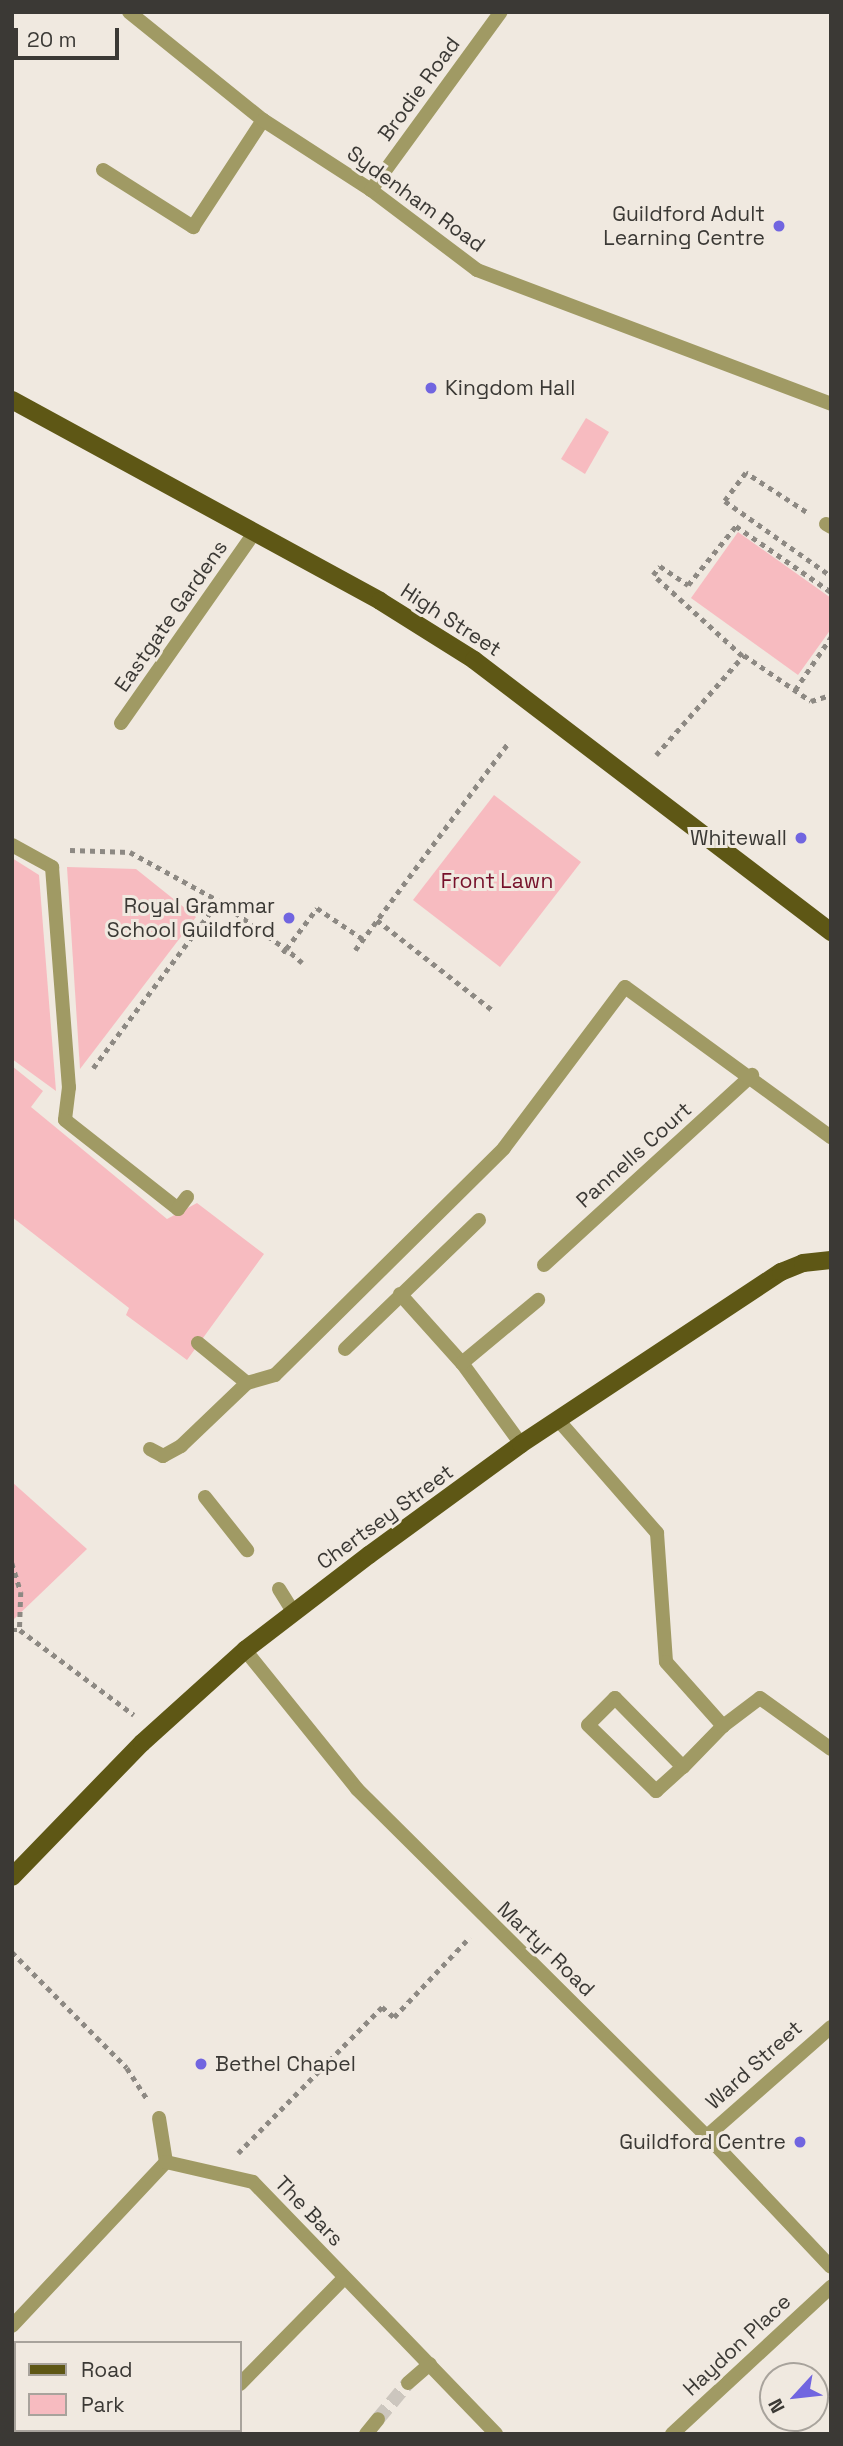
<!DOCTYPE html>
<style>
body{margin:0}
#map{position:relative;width:843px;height:2446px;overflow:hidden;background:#f0e9e0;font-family:"Space Grotesk",sans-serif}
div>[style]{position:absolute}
.green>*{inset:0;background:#f7bbc0}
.minor-tunnel>*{height:14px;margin-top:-7px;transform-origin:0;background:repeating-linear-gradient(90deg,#ccc6be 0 14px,transparent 0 21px)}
.path>*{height:4.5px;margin-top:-2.25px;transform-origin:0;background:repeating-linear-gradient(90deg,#8d8983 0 5px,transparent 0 10px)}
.service>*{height:14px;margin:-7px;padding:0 7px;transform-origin:7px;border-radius:7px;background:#a09a64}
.minor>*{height:14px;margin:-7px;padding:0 7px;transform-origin:7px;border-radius:7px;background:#a09a64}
.primary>*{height:18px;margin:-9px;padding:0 9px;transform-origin:9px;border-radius:9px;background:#5e5715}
.dots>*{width:19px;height:19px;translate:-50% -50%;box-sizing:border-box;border:4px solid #f0e9e0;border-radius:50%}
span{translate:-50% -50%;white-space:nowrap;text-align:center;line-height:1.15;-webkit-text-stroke:6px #f0e9e0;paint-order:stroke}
.street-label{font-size:21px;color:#3b3935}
.poi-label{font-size:21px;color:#3b3935}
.right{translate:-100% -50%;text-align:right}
.left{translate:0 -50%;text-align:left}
.park-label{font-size:21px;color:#76102a}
.frame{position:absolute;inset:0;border:14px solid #3b3935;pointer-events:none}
.legend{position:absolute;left:14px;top:2341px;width:228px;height:91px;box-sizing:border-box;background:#f0e9e0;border:2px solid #a8a39c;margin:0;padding:9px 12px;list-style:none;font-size:21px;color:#3b3935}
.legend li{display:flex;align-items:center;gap:14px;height:35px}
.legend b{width:35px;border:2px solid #a8a39c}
.north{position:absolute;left:759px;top:2362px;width:70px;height:70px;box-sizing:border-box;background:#f0e9e0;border:2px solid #a8a39c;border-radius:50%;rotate:243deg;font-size:19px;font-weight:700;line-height:28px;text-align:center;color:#3b3935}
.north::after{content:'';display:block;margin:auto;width:24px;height:32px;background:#7165e0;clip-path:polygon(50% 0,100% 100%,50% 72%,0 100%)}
.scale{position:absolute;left:14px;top:28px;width:105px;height:32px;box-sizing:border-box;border:4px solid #3b3935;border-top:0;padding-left:9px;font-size:21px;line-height:24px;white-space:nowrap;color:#3b3935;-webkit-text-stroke:5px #f0e9e0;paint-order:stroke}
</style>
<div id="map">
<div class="green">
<div style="clip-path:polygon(586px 418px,609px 432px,585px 474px,561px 459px)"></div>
<div style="clip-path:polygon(738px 532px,831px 598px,831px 629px,798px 675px,691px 598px)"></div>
<div style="clip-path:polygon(494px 795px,581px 862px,500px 967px,413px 900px)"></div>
<div style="clip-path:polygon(12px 858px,39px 875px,56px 1091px,12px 1059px)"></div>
<div style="clip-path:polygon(67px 867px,136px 869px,196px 917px,80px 1069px)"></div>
<div style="clip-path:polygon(12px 1066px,43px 1091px,31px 1107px,167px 1219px,197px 1203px,264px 1254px,187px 1360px,126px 1315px,129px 1308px,12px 1217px)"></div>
<div style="clip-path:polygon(12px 1482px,87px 1549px,12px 1621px)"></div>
</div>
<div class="minor-tunnel">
<div style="left:378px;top:2419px;width:47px;rotate:-50.2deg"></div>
</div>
<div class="path">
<div style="left:806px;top:512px;width:72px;rotate:-147deg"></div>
<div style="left:746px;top:473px;width:35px;rotate:127deg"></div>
<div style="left:725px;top:501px;width:130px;rotate:35.3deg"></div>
<div style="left:742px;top:656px;width:120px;rotate:-137.7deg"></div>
<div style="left:653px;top:575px;width:11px;rotate:-52deg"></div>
<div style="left:660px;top:566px;width:34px;rotate:34deg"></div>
<div style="left:688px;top:585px;width:76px;rotate:-50.9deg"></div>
<div style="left:736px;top:526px;width:116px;rotate:34.8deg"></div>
<div style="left:795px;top:690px;width:64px;rotate:-55.8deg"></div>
<div style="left:656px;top:755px;width:133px;rotate:-48.7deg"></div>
<div style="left:744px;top:655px;width:81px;rotate:34.5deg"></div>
<div style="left:811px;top:701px;width:21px;rotate:-17deg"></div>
<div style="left:70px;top:850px;width:60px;rotate:1.9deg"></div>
<div style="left:130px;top:852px;width:102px;rotate:28.8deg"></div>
<div style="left:377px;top:920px;width:146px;rotate:38deg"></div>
<div style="left:355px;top:950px;width:257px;rotate:-53.5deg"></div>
<div style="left:302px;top:963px;width:21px;rotate:-139deg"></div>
<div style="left:286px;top:949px;width:51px;rotate:-52.9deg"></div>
<div style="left:317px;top:908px;width:55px;rotate:34deg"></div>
<div style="left:93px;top:1068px;width:209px;rotate:-53deg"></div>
<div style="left:219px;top:901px;width:82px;rotate:35.6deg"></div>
<div style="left:286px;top:949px;width:7px;rotate:124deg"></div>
<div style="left:12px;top:1563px;width:30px;rotate:73deg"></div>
<div style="left:21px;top:1592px;width:38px;rotate:92deg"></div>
<div style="left:12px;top:1630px;width:8px"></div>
<div style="left:20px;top:1630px;width:142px;rotate:36.7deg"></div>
<div style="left:12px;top:1952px;width:163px;rotate:45.2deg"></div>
<div style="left:127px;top:2068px;width:37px;rotate:57deg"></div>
<div style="left:238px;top:2153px;width:205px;rotate:-45.4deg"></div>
<div style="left:382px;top:2007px;width:16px;rotate:40deg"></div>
<div style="left:394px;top:2017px;width:110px;rotate:-46.5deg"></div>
</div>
<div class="service">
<div style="left:103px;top:170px;width:107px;rotate:32.3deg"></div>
<div style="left:193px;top:227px;width:128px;rotate:-56.8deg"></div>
<div style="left:826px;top:524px;width:6px;rotate:31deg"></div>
<div style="left:121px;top:723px;width:232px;rotate:-55deg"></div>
<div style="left:544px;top:1265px;width:282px;rotate:-42.4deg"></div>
<div style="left:400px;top:1294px;width:93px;rotate:48.1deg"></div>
<div style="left:462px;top:1363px;width:100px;rotate:53.9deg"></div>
<div style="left:198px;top:1343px;width:63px;rotate:39.2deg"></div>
<div style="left:247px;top:1383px;width:29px;rotate:-16deg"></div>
<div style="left:275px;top:1375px;width:322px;rotate:-44.7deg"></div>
<div style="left:504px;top:1148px;width:201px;rotate:-53.1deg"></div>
<div style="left:625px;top:987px;width:255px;rotate:36.1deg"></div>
<div style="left:345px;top:1349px;width:186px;rotate:-43.9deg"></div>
<div style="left:462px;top:1363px;width:99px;rotate:-39.7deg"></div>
<div style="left:559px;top:1421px;width:149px;rotate:48.8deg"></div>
<div style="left:657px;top:1533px;width:129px;rotate:86deg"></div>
<div style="left:666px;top:1662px;width:86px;rotate:48.3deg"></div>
<div style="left:150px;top:1449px;width:15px;rotate:28deg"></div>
<div style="left:163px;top:1456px;width:21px;rotate:-29deg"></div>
<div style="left:181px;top:1446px;width:91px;rotate:-43.7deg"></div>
<div style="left:205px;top:1497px;width:68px;rotate:51.6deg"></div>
<div style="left:279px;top:1589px;width:28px;rotate:58deg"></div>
<div style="left:683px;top:1767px;width:97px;rotate:-134.6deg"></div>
<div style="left:615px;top:1698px;width:38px;rotate:135deg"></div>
<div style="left:588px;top:1725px;width:95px;rotate:44.1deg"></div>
<div style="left:656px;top:1791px;width:36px;rotate:-42deg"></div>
<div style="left:683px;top:1767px;width:57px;rotate:-45.7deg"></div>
<div style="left:723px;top:1726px;width:46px;rotate:-37.1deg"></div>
<div style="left:760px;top:1698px;width:87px;rotate:35.7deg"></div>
<div style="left:12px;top:2326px;width:225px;rotate:-46.8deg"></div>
</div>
<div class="minor">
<div style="left:129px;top:12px;width:172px;rotate:38.9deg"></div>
<div style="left:263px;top:120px;width:129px;rotate:32.9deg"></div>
<div style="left:371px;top:190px;width:133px;rotate:37deg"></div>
<div style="left:477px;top:270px;width:379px;rotate:20.7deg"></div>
<div style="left:371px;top:190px;width:220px;rotate:-53.9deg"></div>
<div style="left:12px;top:845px;width:46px;rotate:28.8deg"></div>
<div style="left:52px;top:867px;width:221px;rotate:85.6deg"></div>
<div style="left:69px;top:1087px;width:33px;rotate:97deg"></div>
<div style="left:65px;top:1120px;width:144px;rotate:38.2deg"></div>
<div style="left:178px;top:1209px;width:15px;rotate:-53deg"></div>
<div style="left:245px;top:1650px;width:179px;rotate:51.1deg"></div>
<div style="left:357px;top:1789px;width:493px;rotate:44.8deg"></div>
<div style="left:707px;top:2136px;width:180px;rotate:46.6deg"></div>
<div style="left:159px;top:2118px;width:45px;rotate:81deg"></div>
<div style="left:166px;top:2162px;width:89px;rotate:12.9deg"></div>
<div style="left:253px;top:2182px;width:350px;rotate:46deg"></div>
<div style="left:707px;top:2136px;width:165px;rotate:-41.3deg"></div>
<div style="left:408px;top:2383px;width:29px;rotate:-41deg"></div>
<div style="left:240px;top:2384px;width:148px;rotate:-45.5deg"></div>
<div style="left:191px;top:2434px;width:6px;rotate:-45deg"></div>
<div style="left:366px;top:2434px;width:19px;rotate:-51deg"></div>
<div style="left:672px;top:2434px;width:217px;rotate:-42.8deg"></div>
</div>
<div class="primary">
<div style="left:12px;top:400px;width:419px;rotate:28.6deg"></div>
<div style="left:380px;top:601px;width:111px;rotate:32.1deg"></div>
<div style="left:474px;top:660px;width:449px;rotate:37.3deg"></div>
<div style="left:12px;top:1877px;width:187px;rotate:-45.9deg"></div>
<div style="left:142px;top:1743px;width:139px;rotate:-42.1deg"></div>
<div style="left:245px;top:1650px;width:156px;rotate:-37.5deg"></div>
<div style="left:369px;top:1555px;width:188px;rotate:-36.1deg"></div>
<div style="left:521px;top:1444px;width:312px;rotate:-33.5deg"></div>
<div style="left:781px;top:1272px;width:24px;rotate:-22deg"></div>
<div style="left:803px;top:1263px;width:28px;rotate:-6deg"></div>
</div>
<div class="dots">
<div style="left:779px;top:226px;background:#7165e0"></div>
<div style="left:431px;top:388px;background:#7165e0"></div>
<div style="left:801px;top:838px;background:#7165e0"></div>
<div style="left:289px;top:918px;background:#7165e0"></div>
<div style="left:201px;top:2064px;background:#7165e0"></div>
<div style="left:800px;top:2142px;background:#7165e0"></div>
</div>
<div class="street-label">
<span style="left:419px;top:89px;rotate:-54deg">Brodie Road</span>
<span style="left:416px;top:199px;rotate:36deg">Sydenham Road</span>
<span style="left:171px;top:616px;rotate:-55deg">Eastgate Gardens</span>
<span style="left:451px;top:620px;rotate:33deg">High Street</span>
<span style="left:634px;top:1155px;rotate:-42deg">Pannells Court</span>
<span style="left:385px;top:1517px;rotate:-36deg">Chertsey Street</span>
<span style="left:546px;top:1949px;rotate:44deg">Martyr Road</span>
<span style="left:754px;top:2065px;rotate:-42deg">Ward Street</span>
<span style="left:309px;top:2211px;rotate:46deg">The Bars</span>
<span style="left:737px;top:2345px;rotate:-43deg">Haydon Place</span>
</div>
<div class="poi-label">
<span class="right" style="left:765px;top:226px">Guildford Adult<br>Learning Centre</span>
<span class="left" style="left:445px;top:388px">Kingdom Hall</span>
<span class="right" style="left:787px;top:838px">Whitewall</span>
<span class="right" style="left:275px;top:918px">Royal Grammar<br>School Guildford</span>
<span class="left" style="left:215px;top:2064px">Bethel Chapel</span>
<span class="right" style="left:786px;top:2142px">Guildford Centre</span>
</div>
<div class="park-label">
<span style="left:497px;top:881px">Front Lawn</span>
</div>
<div class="frame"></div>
<ul class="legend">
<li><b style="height:9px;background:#5e5715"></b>Road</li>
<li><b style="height:19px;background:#f7bbc0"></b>Park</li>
</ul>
<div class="north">N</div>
<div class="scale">20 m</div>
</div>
